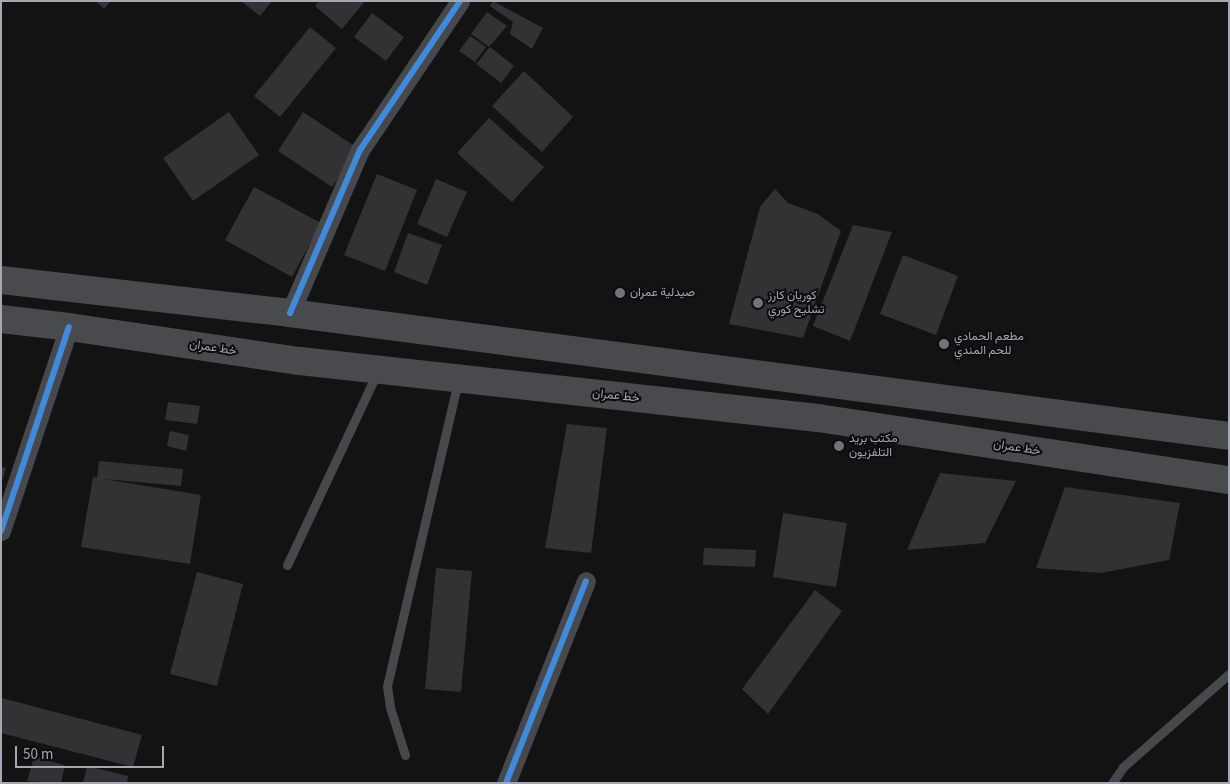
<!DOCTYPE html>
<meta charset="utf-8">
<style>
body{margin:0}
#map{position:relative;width:1230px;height:784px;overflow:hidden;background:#131313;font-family:"Source Sans 3",Vazirmatn,sans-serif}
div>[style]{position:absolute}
.building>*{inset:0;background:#323234}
.service>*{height:9px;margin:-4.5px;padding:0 4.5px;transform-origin:4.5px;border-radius:4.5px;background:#47484c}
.minor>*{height:19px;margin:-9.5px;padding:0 9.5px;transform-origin:9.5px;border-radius:9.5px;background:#47484c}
.primary>*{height:28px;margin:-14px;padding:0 14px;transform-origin:14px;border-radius:14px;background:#494a4e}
.cycleway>*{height:6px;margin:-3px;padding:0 3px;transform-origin:3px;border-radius:3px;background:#408adc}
.dots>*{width:14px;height:14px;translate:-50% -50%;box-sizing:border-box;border:2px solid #0d0d0f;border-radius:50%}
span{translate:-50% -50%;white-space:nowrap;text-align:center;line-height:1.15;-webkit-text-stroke:4px #0d0d0f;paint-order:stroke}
.poi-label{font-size:12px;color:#a4a8b5}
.left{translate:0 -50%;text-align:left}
.street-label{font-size:12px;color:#a4a8b5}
.frame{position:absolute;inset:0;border:2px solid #a4a8b5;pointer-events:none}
.scale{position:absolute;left:15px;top:746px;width:149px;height:22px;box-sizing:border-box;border:2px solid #a4a8b5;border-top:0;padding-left:6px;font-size:15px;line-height:18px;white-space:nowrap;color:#a4a8b5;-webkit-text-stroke:4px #0d0d0f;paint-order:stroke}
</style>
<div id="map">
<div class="building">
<div style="clip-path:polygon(96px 1px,111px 1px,104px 9px)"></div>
<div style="clip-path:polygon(241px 1px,272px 1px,260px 16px)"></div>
<div style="clip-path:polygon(319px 1px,365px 1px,342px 29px,315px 6px)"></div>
<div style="clip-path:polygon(493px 1px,543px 28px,532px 49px,510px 34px,513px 22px,490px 6px)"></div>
<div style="clip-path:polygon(487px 12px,507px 26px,489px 47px,471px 34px)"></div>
<div style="clip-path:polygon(372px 13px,404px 37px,386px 61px,354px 37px)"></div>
<div style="clip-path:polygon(310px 27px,336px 48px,280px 117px,254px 96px)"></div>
<div style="clip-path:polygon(470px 36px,486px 47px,475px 62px,459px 51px)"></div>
<div style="clip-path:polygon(490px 47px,514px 66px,501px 83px,476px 64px)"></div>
<div style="clip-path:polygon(524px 71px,573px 117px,542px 152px,492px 106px)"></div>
<div style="clip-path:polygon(229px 112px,259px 155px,193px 201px,163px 158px)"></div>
<div style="clip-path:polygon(303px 112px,359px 149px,332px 187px,278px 151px)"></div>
<div style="clip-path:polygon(489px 118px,544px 167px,512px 202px,457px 153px)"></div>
<div style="clip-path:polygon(377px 174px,417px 190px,385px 271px,344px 255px)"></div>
<div style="clip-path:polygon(436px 179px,467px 192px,447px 237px,417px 224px)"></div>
<div style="clip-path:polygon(254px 187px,321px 223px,292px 277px,225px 240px)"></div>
<div style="clip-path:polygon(775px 189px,788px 203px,818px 214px,841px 231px,803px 338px,729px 324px,760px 207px)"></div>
<div style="clip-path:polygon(853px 225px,892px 232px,850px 341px,813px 326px)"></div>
<div style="clip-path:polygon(408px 233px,442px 245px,427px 285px,394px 272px)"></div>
<div style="clip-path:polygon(903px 255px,958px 276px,936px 335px,880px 314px)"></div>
<div style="clip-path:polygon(168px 402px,200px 406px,197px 424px,165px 420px)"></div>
<div style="clip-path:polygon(567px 424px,607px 428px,591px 553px,545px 548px)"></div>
<div style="clip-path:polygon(170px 431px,189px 435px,186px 451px,167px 446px)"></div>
<div style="clip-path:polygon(99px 461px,183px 469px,181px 486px,104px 479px,201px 495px,190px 564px,81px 547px,93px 477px,97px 478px)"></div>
<div style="clip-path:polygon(1px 467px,6px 468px,2px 481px,1px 481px)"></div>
<div style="clip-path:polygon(940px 473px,1016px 481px,985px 543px,907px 550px)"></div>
<div style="clip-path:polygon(1065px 487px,1180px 503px,1169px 560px,1101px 573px,1036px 568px)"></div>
<div style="clip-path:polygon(783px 513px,847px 523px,836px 587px,773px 577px)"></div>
<div style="clip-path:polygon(704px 548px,756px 550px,755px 567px,703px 565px)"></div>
<div style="clip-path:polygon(436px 568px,472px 571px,461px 692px,425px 689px)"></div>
<div style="clip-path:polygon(197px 572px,243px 584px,217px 686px,170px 674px)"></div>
<div style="clip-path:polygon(815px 590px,842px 611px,768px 714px,742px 689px)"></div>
<div style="clip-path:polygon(2px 698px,142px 735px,133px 767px,1px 733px)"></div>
<div style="clip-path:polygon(34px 757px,65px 765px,61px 783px,27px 781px)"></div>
<div style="clip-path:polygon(87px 766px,128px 776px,127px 783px,83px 783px)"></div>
</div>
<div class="service">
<div style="left:287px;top:565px;width:212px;rotate:-64.9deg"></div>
<div style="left:405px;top:755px;width:50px;rotate:-107.4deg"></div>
<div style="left:390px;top:707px;width:21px;rotate:-98deg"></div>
<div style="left:387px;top:686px;width:313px;rotate:-76.9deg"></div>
<div style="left:1112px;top:783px;width:19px;rotate:-55deg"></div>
<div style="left:1123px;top:767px;width:141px;rotate:-41.3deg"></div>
</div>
<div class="minor">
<div style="left:290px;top:313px;width:177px;rotate:-66.8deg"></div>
<div style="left:360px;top:150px;width:179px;rotate:-56.1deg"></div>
<div style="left:1px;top:531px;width:215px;rotate:-71.6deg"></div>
<div style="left:506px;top:783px;width:217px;rotate:-68.4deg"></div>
</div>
<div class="primary">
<div style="left:1px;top:280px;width:291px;rotate:6.5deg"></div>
<div style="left:290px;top:313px;width:947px;rotate:7.46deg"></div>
<div style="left:1px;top:319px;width:68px;rotate:6.7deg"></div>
<div style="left:69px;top:327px;width:233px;rotate:8.4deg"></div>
<div style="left:300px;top:361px;width:521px;rotate:6.28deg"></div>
<div style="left:818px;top:418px;width:416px;rotate:8.6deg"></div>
</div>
<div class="cycleway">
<div style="left:290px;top:313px;width:177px;rotate:-66.8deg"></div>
<div style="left:360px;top:150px;width:179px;rotate:-56.1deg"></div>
<div style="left:1px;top:531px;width:215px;rotate:-71.6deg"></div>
<div style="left:506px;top:783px;width:217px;rotate:-68.4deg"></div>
</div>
<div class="dots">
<div style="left:620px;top:293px;background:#71747c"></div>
<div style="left:758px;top:303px;background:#71747c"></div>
<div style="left:944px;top:344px;background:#71747c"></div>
<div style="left:839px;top:446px;background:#71747c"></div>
</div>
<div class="poi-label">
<span class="left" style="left:630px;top:293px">صيدلية عمران</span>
<span class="left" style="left:768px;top:303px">كوريان كارز<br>تشليح كوري</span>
<span class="left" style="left:954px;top:344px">مطعم الحمادي<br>للحم المندي</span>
<span class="left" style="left:849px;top:446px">مكتب بريد<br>التلفزيون</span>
</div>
<div class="street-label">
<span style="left:213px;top:348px;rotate:9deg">خط عمران</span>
<span style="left:616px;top:396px;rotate:6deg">خط عمران</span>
<span style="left:1017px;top:448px;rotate:9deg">خط عمران</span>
</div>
<div class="frame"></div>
<div class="scale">50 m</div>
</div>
